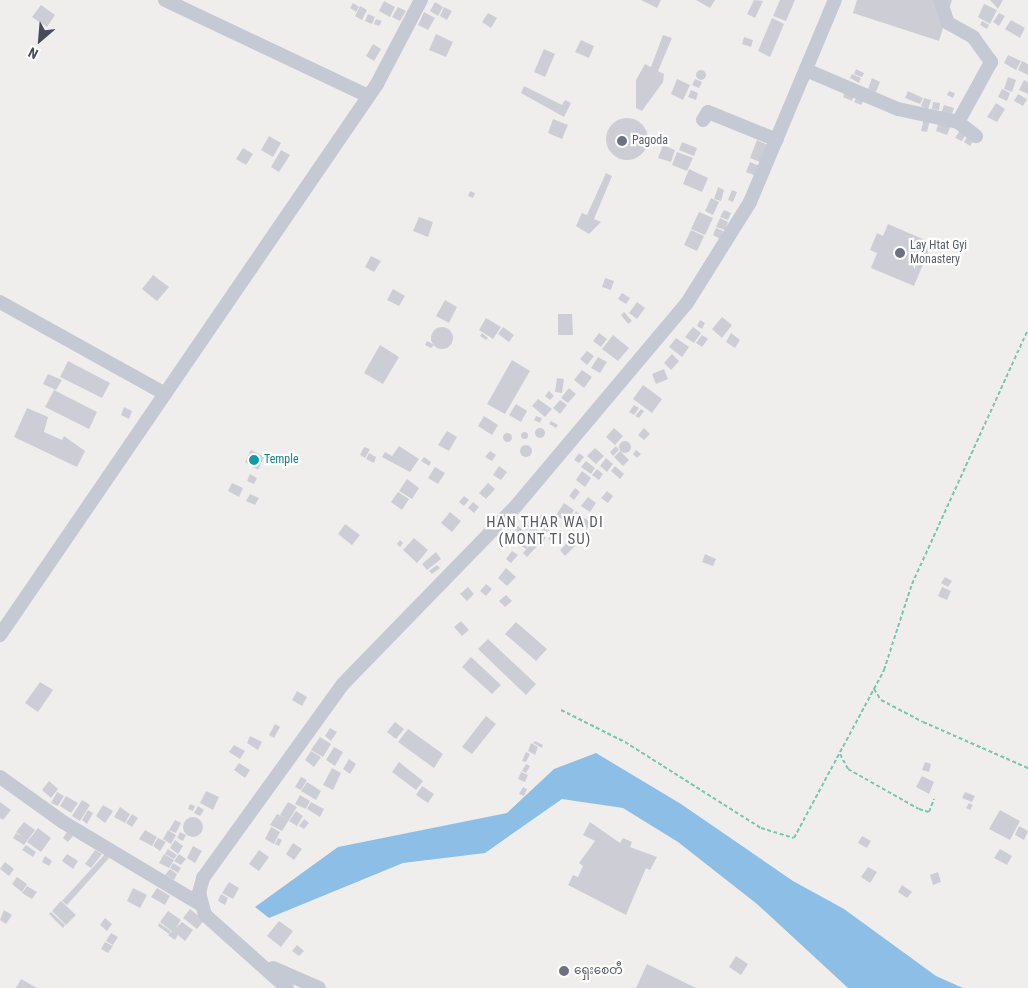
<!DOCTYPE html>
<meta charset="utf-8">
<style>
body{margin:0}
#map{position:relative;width:1028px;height:988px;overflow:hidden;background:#f0eeed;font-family:"Roboto Condensed","Noto Sans Myanmar",sans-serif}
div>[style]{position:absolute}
.water>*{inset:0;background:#8dbee6}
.building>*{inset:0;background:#cdced5}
.round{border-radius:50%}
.path>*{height:2px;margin-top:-1px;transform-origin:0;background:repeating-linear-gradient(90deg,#78c7b3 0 4px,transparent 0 6.5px)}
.minor>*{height:14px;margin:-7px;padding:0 7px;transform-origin:7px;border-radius:7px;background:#c4c9d4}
.dots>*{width:14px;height:14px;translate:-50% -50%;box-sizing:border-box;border:2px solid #fff;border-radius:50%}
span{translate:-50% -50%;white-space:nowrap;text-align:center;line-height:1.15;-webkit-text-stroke:4.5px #fff;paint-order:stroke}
.worship-label{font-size:12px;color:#5b616d}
.left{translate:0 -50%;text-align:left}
.culture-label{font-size:12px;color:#0d838f}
.quarter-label{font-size:15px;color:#5a5c62;letter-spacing:1px}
.north{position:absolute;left:15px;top:15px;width:50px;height:50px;-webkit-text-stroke:4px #fff;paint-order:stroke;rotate:207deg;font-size:14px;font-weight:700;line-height:20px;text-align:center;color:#474c59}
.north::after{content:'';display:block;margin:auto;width:18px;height:22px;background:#474c59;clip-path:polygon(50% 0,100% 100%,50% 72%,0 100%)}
</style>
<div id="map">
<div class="water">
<div style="clip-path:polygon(596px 753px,681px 804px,793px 881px,844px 909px,936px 976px,963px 988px,848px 988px,757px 904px,678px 842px,623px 808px,562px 799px,485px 853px,403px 863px,269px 918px,255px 907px,338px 847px,507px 813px,554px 769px)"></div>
</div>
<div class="building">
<div style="clip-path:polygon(641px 0,661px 0,657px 8px)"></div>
<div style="clip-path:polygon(696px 0,715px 0,710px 8px)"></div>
<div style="clip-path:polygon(754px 0,763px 1px,755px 18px,747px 14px)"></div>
<div style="clip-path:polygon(780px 0,795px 0,786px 21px,773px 16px)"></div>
<div style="clip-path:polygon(857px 0,952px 0,939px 41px,853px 13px)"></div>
<div style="clip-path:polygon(990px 0,1003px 0,998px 9px)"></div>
<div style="clip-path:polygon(384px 1px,395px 7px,390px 17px,379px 11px)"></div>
<div style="clip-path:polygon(435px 2px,443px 7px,438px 16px,430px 11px)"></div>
<div style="clip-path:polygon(353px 3px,359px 7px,356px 12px,350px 8px)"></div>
<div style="clip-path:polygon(984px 4px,997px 10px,990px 24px,978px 17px)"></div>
<div style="clip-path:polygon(41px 5px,55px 15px,47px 27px,32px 17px)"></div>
<div style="clip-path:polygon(360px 6px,367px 10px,362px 20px,355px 16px)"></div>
<div style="clip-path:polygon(398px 7px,406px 11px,400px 21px,392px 17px)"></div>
<div style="clip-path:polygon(444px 7px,452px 11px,447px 20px,440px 16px)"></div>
<div style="clip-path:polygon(424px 12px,435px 18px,428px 30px,418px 25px)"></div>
<div style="clip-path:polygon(488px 13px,497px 18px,491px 28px,482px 22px)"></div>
<div style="clip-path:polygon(999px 13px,1005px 16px,999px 26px,993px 22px)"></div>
<div style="clip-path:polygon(368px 14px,375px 17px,372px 24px,365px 21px)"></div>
<div style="clip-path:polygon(772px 18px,784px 24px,770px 57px,758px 51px)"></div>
<div style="clip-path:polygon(376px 19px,382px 21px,379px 26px,374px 24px)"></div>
<div style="clip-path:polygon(1011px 20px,1025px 28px,1020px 38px,1005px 29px)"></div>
<div style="clip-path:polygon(982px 21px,989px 25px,987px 29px,980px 25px)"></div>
<div style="clip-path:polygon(436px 34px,453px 42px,446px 57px,429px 50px)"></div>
<div style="clip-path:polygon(663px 35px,672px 38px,658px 71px,664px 74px,663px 82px,642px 111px,636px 108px,636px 80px,645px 64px,651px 67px)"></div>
<div style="clip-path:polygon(744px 37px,753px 40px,751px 47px,742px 44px)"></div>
<div style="clip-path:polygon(581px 40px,594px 46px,589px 58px,575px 52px)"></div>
<div style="clip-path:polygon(373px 44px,381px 49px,374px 61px,366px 56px)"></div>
<div style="clip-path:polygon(544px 49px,555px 54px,545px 77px,534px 72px)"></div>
<div style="clip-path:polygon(1008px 55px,1021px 61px,1016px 70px,1004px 63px)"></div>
<div style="clip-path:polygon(1022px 61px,1028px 64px,1028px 75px,1018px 70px)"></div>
<div style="clip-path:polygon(856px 69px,864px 73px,862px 77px,854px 74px)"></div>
<div class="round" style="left:696px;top:70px;width:10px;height:10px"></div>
<div style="clip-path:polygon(852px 74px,861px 78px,859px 83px,850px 78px)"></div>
<div style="clip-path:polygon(1008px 77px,1016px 80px,1012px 92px,1004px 89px)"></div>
<div style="clip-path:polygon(872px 78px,880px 82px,876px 92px,868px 89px)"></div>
<div style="clip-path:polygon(677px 79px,690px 85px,683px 100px,671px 94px)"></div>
<div style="clip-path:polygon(695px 79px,702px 82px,699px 88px,692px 85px)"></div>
<div style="clip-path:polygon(1024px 80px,1028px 82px,1028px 94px,1019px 90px)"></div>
<div style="clip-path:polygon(524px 86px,562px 105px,565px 100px,571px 103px,564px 117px,521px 93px)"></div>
<div style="clip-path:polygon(1002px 89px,1010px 93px,1007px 101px,998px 97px)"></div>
<div style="clip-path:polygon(691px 90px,698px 93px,696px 100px,688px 97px)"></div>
<div style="clip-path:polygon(845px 91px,854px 95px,852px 101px,843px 97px)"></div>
<div style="clip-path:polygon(908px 91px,923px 98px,920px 104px,905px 98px)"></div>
<div style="clip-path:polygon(949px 91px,955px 93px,953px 98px,947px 95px)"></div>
<div style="clip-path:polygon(1018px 94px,1027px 99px,1023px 106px,1014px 101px)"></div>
<div style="clip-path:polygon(858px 95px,865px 98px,861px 105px,854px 102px)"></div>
<div style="clip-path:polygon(924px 98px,931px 100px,928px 109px,921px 106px)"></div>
<div style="clip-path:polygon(933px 102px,940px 103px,939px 110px,932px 109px)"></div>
<div style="clip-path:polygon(996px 103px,1005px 109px,997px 122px,987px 117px)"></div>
<div style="clip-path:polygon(944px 105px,954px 108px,951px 117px,941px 114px)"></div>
<div class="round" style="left:606px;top:118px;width:42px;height:42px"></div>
<div style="clip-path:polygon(924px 118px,930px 120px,927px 132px,921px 131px)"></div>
<div style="clip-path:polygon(940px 118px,952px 123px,947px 135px,936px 131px)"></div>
<div style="clip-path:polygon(553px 119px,568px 125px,562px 139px,548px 133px)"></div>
<div style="clip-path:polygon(961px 129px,967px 132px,962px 141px,955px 138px)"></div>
<div style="clip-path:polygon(969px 134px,975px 138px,970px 146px,964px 142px)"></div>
<div style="clip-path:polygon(269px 136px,281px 143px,273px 157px,261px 150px)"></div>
<div style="clip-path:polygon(757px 140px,768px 145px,760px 162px,750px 158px)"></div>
<div style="clip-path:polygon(682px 142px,697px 148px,694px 156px,679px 150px)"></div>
<div style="clip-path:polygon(663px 145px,675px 150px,671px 162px,658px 158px)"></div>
<div style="clip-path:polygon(243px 148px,253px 154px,246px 165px,236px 159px)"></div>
<div style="clip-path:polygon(281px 150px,290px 155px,279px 172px,271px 167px)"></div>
<div style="clip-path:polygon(677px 152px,693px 158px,687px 171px,672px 165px)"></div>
<div style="clip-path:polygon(750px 162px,760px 166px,756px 176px,746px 172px)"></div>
<div style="clip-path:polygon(689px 169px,708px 178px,702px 192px,683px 184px)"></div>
<div style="clip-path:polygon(606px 173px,612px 176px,594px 219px,601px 222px,589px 234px,576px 226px,582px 213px,587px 215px)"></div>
<div style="clip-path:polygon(718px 187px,724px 190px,721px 201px,714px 199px)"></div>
<div style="clip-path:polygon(732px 190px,737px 192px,733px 202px,728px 200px)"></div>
<div style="clip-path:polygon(470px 191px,475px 193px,473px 198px,468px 196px)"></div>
<div style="clip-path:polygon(711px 198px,719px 202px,713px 215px,705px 211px)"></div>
<div style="clip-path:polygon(724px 210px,731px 213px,728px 220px,720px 217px)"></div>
<div style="clip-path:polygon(699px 212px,713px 218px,705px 235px,691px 229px)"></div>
<div style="clip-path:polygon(419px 217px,433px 222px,428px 237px,413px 231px)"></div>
<div style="clip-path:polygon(720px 218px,728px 222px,725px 230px,716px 227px)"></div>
<div style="clip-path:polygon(888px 224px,932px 243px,914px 286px,871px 268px,877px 253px,870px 250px,877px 233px,883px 236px)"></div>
<div style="clip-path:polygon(716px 228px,723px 231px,720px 239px,713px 235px)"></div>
<div style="clip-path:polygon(691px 230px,704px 236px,697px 251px,684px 245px)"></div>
<div style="clip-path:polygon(371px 256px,381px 261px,374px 272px,365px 267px)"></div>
<div style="clip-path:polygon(153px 275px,169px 287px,157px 301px,142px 289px)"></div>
<div style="clip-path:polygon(605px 278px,614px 281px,611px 290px,602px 287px)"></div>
<div style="clip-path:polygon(393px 289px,405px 296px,399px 306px,387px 300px)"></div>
<div style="clip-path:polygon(622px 293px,630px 298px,626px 304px,618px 299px)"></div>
<div style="clip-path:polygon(445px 300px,457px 307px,449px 323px,436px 316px)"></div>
<div style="clip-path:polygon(637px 302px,645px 308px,637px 319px,629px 313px)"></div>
<div style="clip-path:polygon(624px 312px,632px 321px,628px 324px,621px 315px)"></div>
<div style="clip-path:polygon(558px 314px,572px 314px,573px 335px,558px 335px)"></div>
<div style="clip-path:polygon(722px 317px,732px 325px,722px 338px,712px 329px)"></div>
<div style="clip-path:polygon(486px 318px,501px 327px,493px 339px,479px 330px)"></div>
<div style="clip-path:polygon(700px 320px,705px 323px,702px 329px,697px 326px)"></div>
<div style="clip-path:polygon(503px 327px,514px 335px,509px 342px,498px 334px)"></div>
<div style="clip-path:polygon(693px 327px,701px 333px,694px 343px,685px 337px)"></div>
<div class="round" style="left:431px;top:327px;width:22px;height:22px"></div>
<div style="clip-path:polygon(482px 333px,488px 338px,486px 340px,480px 336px)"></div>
<div style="clip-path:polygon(599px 333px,607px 339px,601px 347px,593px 341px)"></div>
<div style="clip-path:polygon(731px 333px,740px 340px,735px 348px,726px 342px)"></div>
<div style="clip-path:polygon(613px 335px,629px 348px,618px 361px,602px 349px)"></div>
<div style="clip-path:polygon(702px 335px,708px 339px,702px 347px,696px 343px)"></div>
<div style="clip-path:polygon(676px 338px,689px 347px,682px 357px,669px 347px)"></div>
<div style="clip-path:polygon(427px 341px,434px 345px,431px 348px,425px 345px)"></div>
<div style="clip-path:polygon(380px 345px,399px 357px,383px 384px,364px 373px)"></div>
<div style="clip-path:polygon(587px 351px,594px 356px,587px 365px,580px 359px)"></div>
<div style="clip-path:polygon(672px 354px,679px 361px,671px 370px,664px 363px)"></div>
<div style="clip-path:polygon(598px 357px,607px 362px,600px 373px,591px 368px)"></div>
<div style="clip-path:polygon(512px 360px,530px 371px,505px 414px,487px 404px)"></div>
<div style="clip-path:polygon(68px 361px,110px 383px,102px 398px,60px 377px)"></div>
<div style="clip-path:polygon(664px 369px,668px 379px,656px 384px,652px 374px)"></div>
<div style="clip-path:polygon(582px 370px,592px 377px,584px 388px,574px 380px)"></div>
<div style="clip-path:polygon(48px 374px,62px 380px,56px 390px,43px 384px)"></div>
<div style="clip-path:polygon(557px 378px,564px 379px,562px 393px,555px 392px)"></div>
<div style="clip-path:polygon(643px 385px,662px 399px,652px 413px,633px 399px)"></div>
<div style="clip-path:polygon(569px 388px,576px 394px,568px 403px,561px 398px)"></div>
<div style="clip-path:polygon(54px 390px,97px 412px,89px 429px,45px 407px)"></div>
<div style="clip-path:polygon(549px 391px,554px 396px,550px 400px,545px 396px)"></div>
<div style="clip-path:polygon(538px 399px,552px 409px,545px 417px,532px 406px)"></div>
<div style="clip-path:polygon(560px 400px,567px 405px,560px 414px,553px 408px)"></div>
<div style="clip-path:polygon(516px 404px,527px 411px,521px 422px,509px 415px)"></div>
<div style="clip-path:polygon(634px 405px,639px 408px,634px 415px,629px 412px)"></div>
<div style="clip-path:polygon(124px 407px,132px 411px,129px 419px,121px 415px)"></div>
<div style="clip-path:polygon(27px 408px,48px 417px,44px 432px,62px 440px,64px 436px,85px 451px,77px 467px,14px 437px)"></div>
<div style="clip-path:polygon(641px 409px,644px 411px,639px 418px,635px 416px)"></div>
<div style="clip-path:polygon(484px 416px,498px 425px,492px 435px,478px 426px)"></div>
<div style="clip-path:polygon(536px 416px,542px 418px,540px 423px,534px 420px)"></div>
<div style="clip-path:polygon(551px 421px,558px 425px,556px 428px,549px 424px)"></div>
<div class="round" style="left:535px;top:428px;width:10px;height:10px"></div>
<div style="clip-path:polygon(614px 428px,623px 436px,615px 445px,606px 437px)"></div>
<div style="clip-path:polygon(644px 428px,650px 434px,644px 440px,638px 435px)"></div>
<div style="clip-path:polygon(447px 431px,457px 437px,449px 451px,438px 445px)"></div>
<div class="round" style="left:520.5px;top:431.5px;width:7px;height:7px"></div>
<div class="round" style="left:502.5px;top:432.5px;width:9px;height:9px"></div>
<div class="round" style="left:619px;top:441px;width:12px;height:12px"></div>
<div class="round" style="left:520px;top:445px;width:12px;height:12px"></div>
<div style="clip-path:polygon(399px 446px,419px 459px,410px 472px,382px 457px,385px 452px,392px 456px)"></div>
<div style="clip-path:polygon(616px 446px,619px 450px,613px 456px,610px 452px)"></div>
<div style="clip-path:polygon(364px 447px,370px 449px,365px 458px,360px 455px)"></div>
<div style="clip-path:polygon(595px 448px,604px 456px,596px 464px,587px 456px)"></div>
<div style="clip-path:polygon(251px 450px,264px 457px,258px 470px,245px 462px)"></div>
<div style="clip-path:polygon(636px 450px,641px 454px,637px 458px,633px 454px)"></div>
<div style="clip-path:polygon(490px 451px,496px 455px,492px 461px,485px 457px)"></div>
<div style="clip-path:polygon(620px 451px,629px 460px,623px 466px,614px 457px)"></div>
<div style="clip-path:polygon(369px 453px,376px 457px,374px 463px,366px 459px)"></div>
<div style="clip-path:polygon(579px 453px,584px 457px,579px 463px,574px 460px)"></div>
<div style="clip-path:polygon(424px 457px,431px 462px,429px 466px,421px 461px)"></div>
<div style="clip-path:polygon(606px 458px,613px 464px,607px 472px,600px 466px)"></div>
<div style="clip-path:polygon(586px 461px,595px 468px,591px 474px,581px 467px)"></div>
<div style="clip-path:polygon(499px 466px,507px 472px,501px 480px,493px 475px)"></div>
<div style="clip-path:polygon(615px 466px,624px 474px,620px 479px,611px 471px)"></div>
<div style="clip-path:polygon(435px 467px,445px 473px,438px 484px,428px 478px)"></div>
<div style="clip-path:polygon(597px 469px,603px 474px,599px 480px,592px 475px)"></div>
<div style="clip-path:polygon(582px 471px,591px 478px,585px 487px,576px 480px)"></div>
<div style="clip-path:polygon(250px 474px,257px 478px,254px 484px,247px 481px)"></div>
<div style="clip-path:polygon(407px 479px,419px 488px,412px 499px,399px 491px)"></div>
<div style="clip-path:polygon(232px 483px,243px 488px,239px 497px,228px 491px)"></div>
<div style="clip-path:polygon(488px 483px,495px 489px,486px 499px,479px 493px)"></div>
<div style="clip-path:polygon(575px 488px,580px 492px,574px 500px,569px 496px)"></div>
<div style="clip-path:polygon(607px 491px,613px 496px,608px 503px,601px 498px)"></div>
<div style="clip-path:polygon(398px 492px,409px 499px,402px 510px,391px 502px)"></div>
<div style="clip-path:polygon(250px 494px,259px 498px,255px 505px,246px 501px)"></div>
<div style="clip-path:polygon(464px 496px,469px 500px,464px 506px,459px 502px)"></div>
<div style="clip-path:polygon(588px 497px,596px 503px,590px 512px,581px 506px)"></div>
<div style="clip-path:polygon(473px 502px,479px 507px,474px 513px,468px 508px)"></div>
<div style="clip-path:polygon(564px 503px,574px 510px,566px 522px,556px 515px)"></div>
<div style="clip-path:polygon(576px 511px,580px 514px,572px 525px,568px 522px)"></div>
<div style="clip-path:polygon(450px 512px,461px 521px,452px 532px,441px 523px)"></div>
<div style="clip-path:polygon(542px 514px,554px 525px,546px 534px,534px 523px)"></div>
<div style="clip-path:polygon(584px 518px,591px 522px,586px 531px,579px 526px)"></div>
<div style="clip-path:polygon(527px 520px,532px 525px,527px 531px,521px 526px)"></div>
<div style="clip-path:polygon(345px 524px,360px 535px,352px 545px,338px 534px)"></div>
<div style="clip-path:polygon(518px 526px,525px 532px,518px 540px,512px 533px)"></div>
<div style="clip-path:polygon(533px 526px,539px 531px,535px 537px,528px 532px)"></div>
<div style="clip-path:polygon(526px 533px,534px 539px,526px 549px,517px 543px)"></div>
<div style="clip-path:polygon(540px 533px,546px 537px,543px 542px,536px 538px)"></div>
<div style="clip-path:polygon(552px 534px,557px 538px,553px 543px,548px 539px)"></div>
<div style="clip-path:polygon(414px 538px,428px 550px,417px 563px,403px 550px)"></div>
<div style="clip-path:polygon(535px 539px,540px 543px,527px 557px,523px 553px)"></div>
<div style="clip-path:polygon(400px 540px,403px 543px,400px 547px,397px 544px)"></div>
<div style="clip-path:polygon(570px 540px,576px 545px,565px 556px,560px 550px)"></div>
<div style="clip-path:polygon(512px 551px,518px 555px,511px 563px,506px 559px)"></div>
<div style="clip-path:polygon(436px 552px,441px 559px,427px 570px,422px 564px)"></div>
<div style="clip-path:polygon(705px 554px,716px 559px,713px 566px,702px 562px)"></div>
<div style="clip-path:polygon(437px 565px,440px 568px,432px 574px,429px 571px)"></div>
<div style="clip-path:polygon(506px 568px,516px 577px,507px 586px,498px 578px)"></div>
<div style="clip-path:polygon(945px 577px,952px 581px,948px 587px,941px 583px)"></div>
<div style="clip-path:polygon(486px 584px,492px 589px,486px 596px,480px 591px)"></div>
<div style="clip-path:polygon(468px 587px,474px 594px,467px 601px,460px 594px)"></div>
<div style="clip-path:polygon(942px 587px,951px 591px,947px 600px,938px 596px)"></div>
<div style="clip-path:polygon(506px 595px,512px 601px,505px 607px,499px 601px)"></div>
<div style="clip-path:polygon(461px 621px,469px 630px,462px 636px,454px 627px)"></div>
<div style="clip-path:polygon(516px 622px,547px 649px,536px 661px,505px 634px)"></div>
<div style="clip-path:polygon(488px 639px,536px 684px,526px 695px,478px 649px)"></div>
<div style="clip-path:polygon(471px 657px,501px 685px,492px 694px,462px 667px)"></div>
<div style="clip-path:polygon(40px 682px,53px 690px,38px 712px,25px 703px)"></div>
<div style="clip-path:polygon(297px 691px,307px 697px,302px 706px,292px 700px)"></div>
<div style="clip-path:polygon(486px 716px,496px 724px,472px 754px,462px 747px)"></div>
<div style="clip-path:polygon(395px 722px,404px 729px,396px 739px,387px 732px)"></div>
<div style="clip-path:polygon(275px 724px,280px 727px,274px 738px,269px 735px)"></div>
<div style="clip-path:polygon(330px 728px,337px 732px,331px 741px,325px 736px)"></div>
<div style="clip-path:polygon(408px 729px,443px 754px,434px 768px,398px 742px)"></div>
<div style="clip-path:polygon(250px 736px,262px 742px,258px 750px,247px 743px)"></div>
<div style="clip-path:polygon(320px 737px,331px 744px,323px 757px,311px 750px)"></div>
<div style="clip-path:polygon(535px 741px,543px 745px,542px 748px,533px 743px)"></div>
<div style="clip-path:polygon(531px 743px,538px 747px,535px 755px,528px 751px)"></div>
<div style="clip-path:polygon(234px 745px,245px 751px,240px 759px,229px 752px)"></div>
<div style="clip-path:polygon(334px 747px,343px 752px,335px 766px,326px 760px)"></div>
<div style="clip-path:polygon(311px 751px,321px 757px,314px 767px,305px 760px)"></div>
<div style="clip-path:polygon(526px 752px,530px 754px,526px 762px,522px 761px)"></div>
<div style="clip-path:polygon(349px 759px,356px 764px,350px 774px,343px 769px)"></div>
<div style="clip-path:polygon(399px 762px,423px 781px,416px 790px,392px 772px)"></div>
<div style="clip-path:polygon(925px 762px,931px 764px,929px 772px,922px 770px)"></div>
<div style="clip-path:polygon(239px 763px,250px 770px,245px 778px,234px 770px)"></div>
<div style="clip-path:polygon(526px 764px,530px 766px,526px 773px,522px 771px)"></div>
<div style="clip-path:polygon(332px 768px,341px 773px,333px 790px,323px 785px)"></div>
<div style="clip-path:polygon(521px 772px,528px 775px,525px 782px,518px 779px)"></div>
<div style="clip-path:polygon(922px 776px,934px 782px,929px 794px,916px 787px)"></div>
<div style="clip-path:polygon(301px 777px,307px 780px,301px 790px,295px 787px)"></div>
<div style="clip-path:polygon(49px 781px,58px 789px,51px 798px,42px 790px)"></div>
<div style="clip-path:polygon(307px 782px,321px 791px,316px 800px,301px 791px)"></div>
<div style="clip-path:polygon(422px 786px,434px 794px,428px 803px,416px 795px)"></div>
<div style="clip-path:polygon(523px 787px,527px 789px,524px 796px,519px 794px)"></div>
<div style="clip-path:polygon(206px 791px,219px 797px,213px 810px,200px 803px)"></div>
<div style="clip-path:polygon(57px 792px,64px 796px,58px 806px,51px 803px)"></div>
<div style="clip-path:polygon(965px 792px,975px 796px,972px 802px,962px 798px)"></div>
<div style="clip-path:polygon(300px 795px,310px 801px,306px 809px,295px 804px)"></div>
<div style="clip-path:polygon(66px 796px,78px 803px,71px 813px,60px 806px)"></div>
<div style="clip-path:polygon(82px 800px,90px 805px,80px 821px,72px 816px)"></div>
<div style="clip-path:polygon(0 802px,11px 810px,3px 820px,0 818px)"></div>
<div style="clip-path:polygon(288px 802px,297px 807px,282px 831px,270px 825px,277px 814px,285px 818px,280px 815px)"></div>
<div style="clip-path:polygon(311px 802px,324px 809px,320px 817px,307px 809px)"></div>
<div style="clip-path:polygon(969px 803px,973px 805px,970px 810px,966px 808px)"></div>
<div style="clip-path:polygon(190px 804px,195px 806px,193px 811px,188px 809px)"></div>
<div style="clip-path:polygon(103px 805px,113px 811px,105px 823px,96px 816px)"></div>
<div style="clip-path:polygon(198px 806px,204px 810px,200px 816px,194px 813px)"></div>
<div style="clip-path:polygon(120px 807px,130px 814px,125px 823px,114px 817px)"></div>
<div style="clip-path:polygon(88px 810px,93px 813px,87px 824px,82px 820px)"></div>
<div style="clip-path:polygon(1000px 810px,1020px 821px,1010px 840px,989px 829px)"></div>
<div style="clip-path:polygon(296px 811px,303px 816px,297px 826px,289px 821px)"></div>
<div style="clip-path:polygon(132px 814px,138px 818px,132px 827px,126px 823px)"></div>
<div class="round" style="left:183px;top:817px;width:20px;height:20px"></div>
<div style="clip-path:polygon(304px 819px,309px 823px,304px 829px,299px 826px)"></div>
<div style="clip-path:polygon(175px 820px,181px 823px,176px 833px,169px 830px)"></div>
<div style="clip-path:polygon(24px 822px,35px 830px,24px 845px,13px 838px,16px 833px,23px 837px,16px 832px)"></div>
<div style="clip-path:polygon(590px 822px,620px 843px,623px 838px,632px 842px,630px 847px,657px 857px,650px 870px,646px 868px,626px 915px,568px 885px,573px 875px,578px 877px,583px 866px,579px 863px,595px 841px,583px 835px)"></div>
<div style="clip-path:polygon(1019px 826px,1028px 831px,1024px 840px,1015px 835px)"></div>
<div style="clip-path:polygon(271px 827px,280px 832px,274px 844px,265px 839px)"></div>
<div style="clip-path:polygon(38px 828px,51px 838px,41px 852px,27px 842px)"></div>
<div style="clip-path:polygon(145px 830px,157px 837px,152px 846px,139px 839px)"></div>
<div style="clip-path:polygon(168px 830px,176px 835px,171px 844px,163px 839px)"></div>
<div style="clip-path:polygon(67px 832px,73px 836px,68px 842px,63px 838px)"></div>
<div style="clip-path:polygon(180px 832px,186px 835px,183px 841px,177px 838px)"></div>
<div style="clip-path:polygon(862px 836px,871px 841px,867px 848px,858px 843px)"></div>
<div style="clip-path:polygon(158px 838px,166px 842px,160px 851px,153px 846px)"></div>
<div style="clip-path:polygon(278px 838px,282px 840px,279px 846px,275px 844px)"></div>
<div style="clip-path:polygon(175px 840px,183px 846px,178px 854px,170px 848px)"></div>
<div style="clip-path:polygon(293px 843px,302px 849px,294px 860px,286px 854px)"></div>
<div style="clip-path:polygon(26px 845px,36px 852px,33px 857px,22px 850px)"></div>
<div style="clip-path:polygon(193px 846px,202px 851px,195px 863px,187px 858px)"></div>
<div style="clip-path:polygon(168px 849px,177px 855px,174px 859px,165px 854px)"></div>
<div style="clip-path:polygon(1000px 849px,1012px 856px,1007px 865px,994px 858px)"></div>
<div style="clip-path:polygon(95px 850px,102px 854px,91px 868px,85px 864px)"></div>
<div style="clip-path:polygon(259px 850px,269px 857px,259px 871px,249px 864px)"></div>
<div style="clip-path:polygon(67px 854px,78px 861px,73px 869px,62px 861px)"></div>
<div style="clip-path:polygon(105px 854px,109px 858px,67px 905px,62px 901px)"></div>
<div style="clip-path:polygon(164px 854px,174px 860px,169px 868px,159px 863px)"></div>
<div style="clip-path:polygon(179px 854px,186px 859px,181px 865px,174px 861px)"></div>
<div style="clip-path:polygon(45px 856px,52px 861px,49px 866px,42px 862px)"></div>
<div style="clip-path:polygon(5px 862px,14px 869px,9px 876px,0 869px)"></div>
<div style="clip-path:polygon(173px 863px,181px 868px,178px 873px,170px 868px)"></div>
<div style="clip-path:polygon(868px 867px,877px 872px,870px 883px,861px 877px)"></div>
<div style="clip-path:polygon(170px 869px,177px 874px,174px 880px,165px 875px)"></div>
<div style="clip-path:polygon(938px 872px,941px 882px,933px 885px,930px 875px)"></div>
<div style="clip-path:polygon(17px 877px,27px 884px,22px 892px,12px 884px)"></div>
<div style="clip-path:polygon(229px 882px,239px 888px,233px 899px,222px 893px)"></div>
<div style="clip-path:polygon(902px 885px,912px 892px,907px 898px,898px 892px)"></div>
<div style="clip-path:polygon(27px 886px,37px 892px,32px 899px,22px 893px)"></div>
<div style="clip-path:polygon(133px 888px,147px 895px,140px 908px,127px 901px)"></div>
<div style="clip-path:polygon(157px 888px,170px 896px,165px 905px,151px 897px)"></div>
<div style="clip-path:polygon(221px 894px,228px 898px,225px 905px,218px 901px)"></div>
<div style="clip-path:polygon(61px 901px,76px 915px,66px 925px,52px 911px)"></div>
<div style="clip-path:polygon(190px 909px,204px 920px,197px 929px,183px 918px)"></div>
<div style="clip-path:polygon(4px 910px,12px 915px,6px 924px,0 920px)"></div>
<div style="clip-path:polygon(168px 911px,181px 920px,173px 932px,160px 922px)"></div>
<div style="clip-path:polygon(51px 912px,65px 925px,63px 928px,49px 914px)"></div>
<div style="clip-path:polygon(105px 918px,112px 924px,107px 931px,100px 925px)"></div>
<div style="clip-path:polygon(279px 921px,293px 931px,281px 947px,267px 936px)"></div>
<div style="clip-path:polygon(182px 922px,193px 930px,185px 941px,178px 935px,175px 940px,168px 935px)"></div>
<div style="clip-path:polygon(159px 923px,171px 931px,169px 934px,158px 926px)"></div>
<div style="clip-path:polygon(111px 933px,118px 937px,113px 945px,106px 941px)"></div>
<div style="clip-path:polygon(105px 942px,113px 946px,108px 953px,101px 949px)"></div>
<div style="clip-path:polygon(297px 945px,304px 951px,299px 956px,292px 951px)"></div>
<div style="clip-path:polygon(736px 956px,748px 964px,741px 975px,729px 967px)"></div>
<div style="clip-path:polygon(647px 964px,696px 988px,636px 988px)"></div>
<div style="clip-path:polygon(21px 979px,37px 988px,16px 988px)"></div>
</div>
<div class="path">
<div style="left:874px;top:689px;width:13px;rotate:58deg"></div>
<div style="left:881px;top:700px;width:47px;rotate:27.6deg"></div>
<div style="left:923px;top:722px;width:115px;rotate:23.7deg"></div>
<div style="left:561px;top:710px;width:72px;rotate:26.6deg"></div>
<div style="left:625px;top:742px;width:161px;rotate:32.3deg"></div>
<div style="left:761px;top:828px;width:34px;rotate:17deg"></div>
<div style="left:794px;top:838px;width:191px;rotate:-61.8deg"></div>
<div style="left:884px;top:670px;width:90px;rotate:-72deg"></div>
<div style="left:912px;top:584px;width:280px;rotate:-65.5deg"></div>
<div style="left:840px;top:754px;width:17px;rotate:62deg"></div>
<div style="left:848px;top:769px;width:81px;rotate:29.4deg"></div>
<div style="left:919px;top:809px;width:10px;rotate:17deg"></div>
<div style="left:929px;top:812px;width:14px;rotate:-69deg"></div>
</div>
<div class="minor">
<div style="left:165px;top:0;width:225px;rotate:25.3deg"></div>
<div style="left:940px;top:0;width:24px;rotate:71deg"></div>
<div style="left:948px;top:23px;width:29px;rotate:29deg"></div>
<div style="left:973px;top:37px;width:31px;rotate:54deg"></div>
<div style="left:991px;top:62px;width:68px;rotate:118.8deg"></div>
<div style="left:806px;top:70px;width:100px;rotate:23deg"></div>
<div style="left:898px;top:109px;width:61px;rotate:12.2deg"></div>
<div style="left:958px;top:122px;width:23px;rotate:38deg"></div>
<div style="left:703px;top:120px;width:9px;rotate:-58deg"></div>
<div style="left:708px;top:112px;width:74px;rotate:22.1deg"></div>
<div style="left:0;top:302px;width:189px;rotate:29.1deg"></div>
<div style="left:0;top:635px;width:668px;rotate:-55.62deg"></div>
<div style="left:377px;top:84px;width:95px;rotate:-62.4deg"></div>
<div style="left:0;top:777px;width:77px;rotate:35.5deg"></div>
<div style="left:63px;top:822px;width:160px;rotate:30.9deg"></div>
<div style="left:273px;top:968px;width:50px;rotate:23.5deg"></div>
<div style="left:287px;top:988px;width:110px;rotate:-138.3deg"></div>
<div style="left:205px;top:915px;width:23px;rotate:-105deg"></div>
<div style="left:199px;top:893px;width:16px;rotate:-75deg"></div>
<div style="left:203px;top:878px;width:239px;rotate:-54.2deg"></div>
<div style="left:343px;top:684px;width:248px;rotate:-45.8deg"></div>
<div style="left:516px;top:506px;width:265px;rotate:-49.9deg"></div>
<div style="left:687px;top:303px;width:119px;rotate:-58deg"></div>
<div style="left:750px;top:202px;width:219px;rotate:-67.2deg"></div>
</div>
<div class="dots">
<div style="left:622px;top:141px;background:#6b7280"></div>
<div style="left:900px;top:253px;background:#6b7280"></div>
<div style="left:254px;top:460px;background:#0f9aa8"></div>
<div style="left:564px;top:971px;background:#6b7280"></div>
</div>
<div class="worship-label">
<span class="left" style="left:632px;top:141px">Pagoda</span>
<span class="left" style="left:910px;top:253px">Lay Htat Gyi<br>Monastery</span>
<span class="left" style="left:574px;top:971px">ရှေးစေတီ</span>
</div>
<div class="culture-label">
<span class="left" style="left:264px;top:460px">Temple</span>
</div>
<div class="quarter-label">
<span style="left:545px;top:531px">HAN THAR WA DI<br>(MONT TI SU)</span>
</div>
<div class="north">N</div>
</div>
